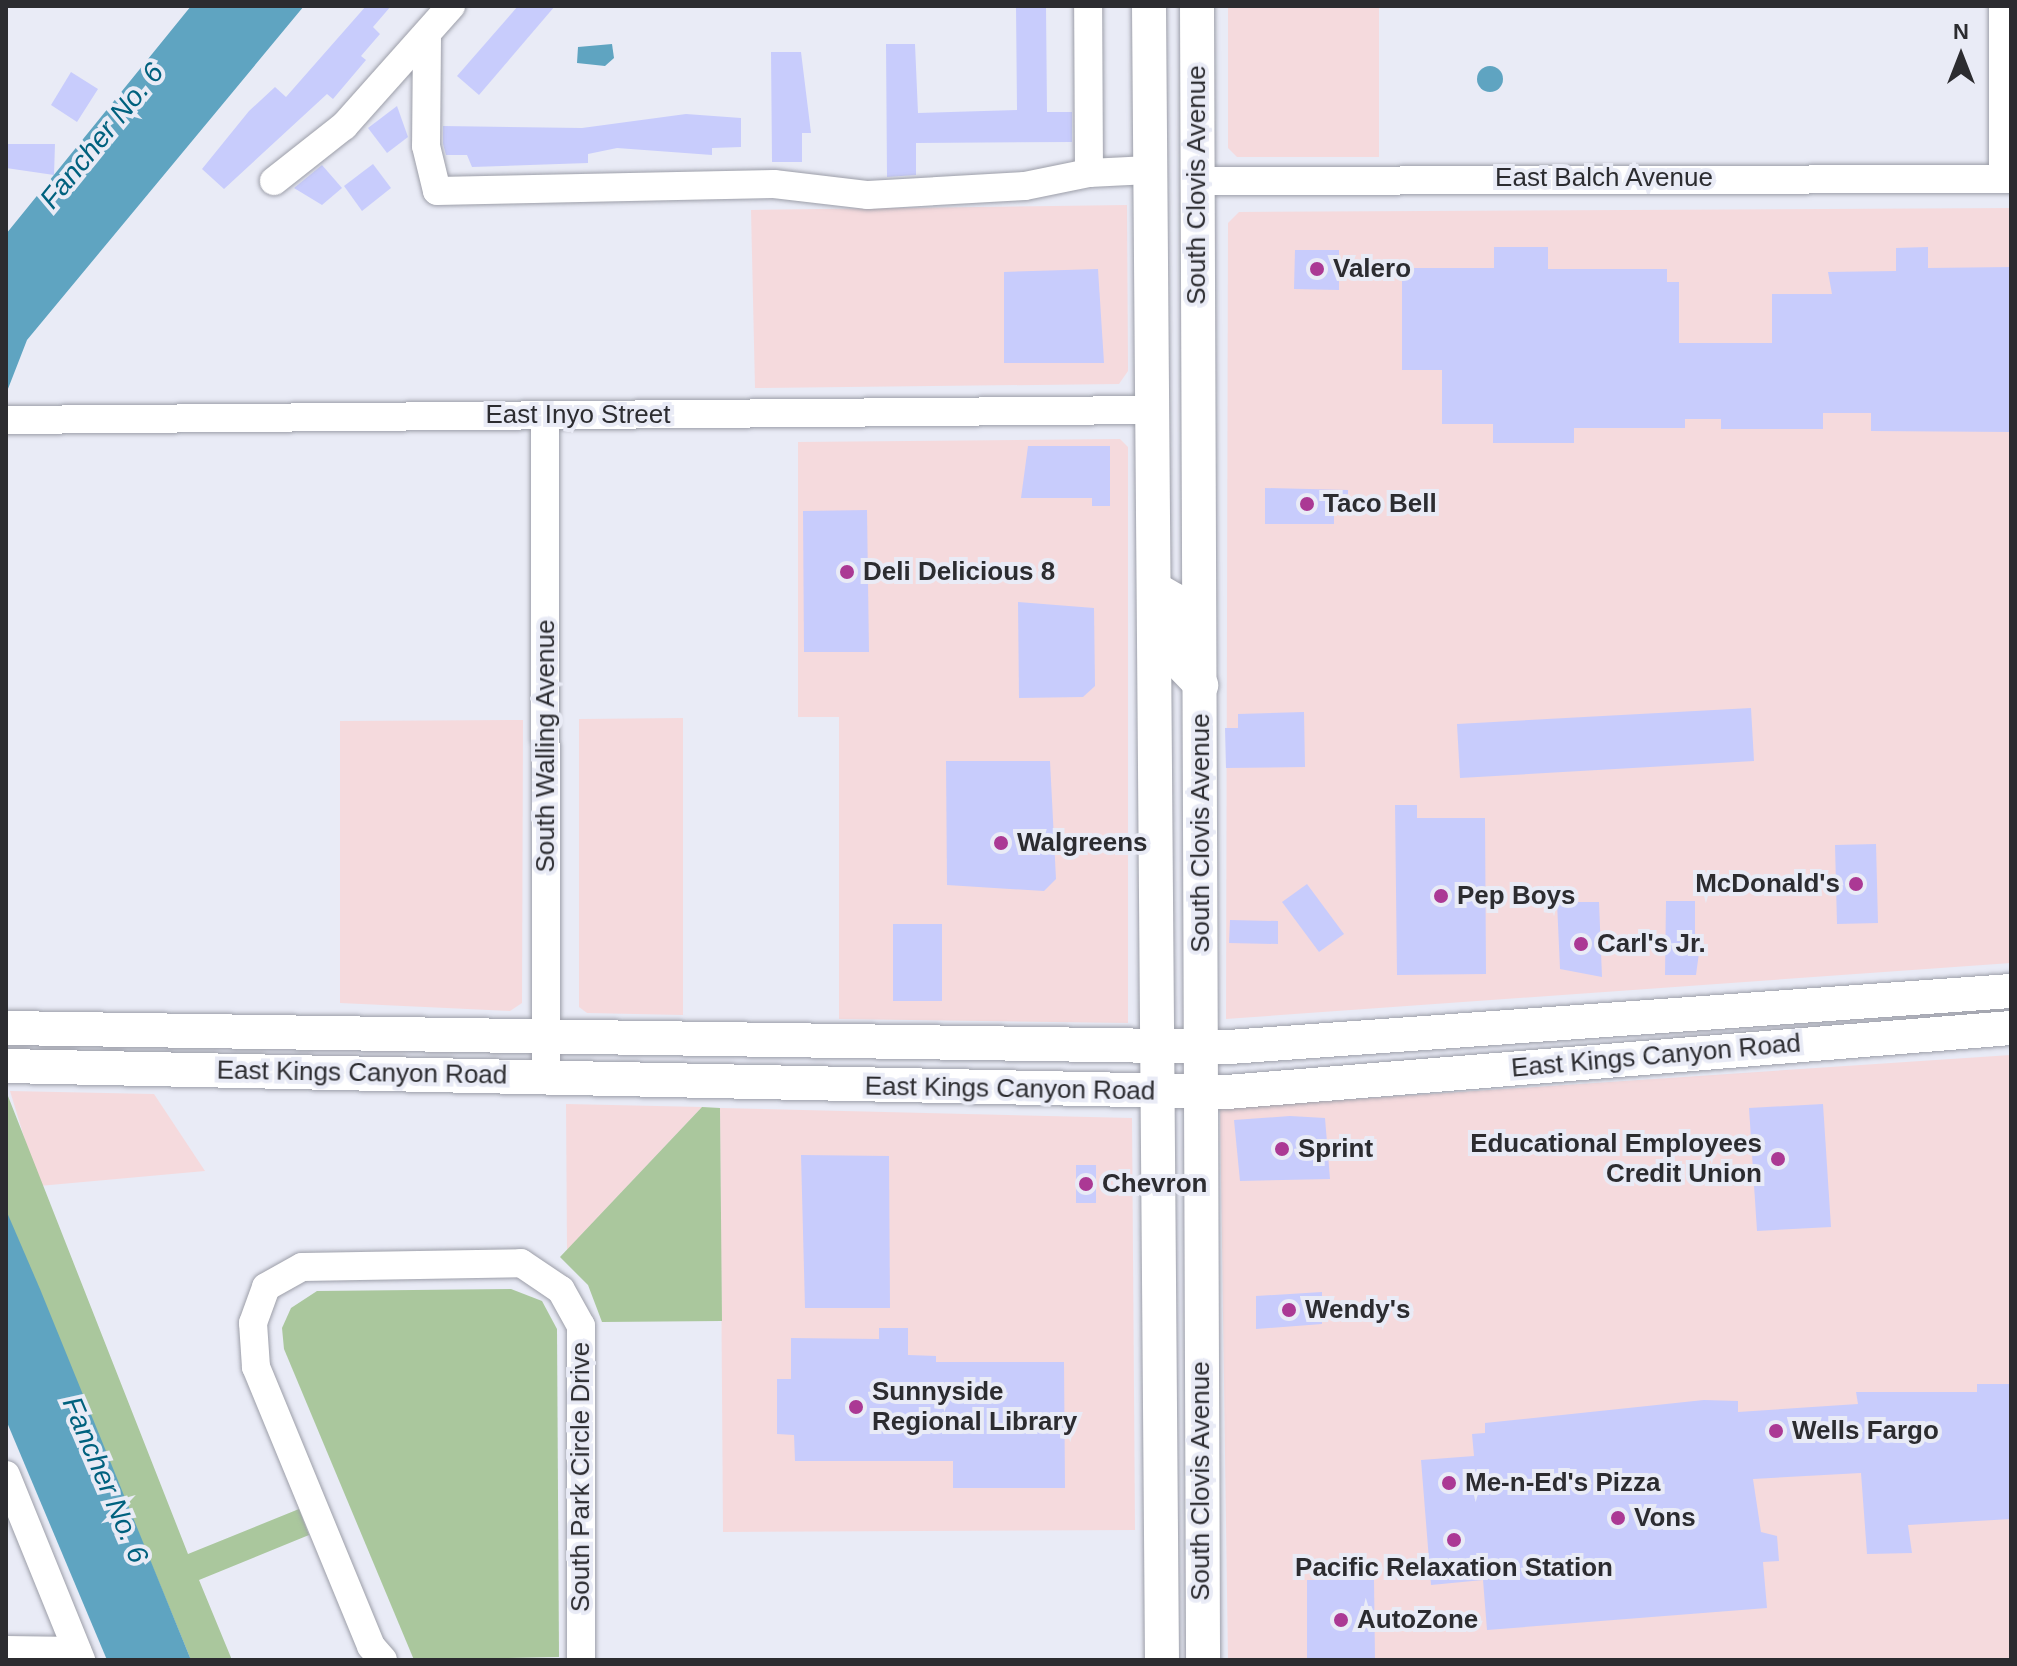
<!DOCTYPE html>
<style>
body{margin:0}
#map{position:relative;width:2017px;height:1666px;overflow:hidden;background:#e9ebf6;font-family:Arial,sans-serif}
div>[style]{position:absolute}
.commercial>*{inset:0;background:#f5dadd}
.green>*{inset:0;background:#aac79d}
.water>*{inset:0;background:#5fa4c1}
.round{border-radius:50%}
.building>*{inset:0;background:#c8ccfc}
.roads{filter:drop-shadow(0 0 2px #9c9ea8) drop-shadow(0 0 2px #9c9ea8)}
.minor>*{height:28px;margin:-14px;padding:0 14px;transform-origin:14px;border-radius:14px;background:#fff}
.major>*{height:34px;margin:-17px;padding:0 17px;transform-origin:17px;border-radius:17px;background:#fff}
.dots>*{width:22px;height:22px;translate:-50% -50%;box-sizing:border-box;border:4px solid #e9ebf6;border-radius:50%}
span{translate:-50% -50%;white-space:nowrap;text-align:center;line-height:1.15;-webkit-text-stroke:8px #e9ebf6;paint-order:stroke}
.street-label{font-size:26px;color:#2c2c30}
.poi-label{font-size:26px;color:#2c2c30;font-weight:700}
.left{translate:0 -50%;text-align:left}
.right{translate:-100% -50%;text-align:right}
.water-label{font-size:28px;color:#00617e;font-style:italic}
.frame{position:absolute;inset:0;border:8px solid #2c2c30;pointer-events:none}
.north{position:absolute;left:1921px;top:16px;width:80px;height:80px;-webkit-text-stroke:6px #e9ebf6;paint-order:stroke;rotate:0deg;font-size:22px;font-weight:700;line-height:32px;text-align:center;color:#2c2c30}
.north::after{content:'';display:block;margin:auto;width:28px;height:36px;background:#2c2c30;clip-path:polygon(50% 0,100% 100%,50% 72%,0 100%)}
</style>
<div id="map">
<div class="commercial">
<div style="clip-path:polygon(1228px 6px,1379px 6px,1379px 157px,1237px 157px,1228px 148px)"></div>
<div style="clip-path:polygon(1127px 205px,1128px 371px,1119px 384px,755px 388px,751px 210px)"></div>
<div style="clip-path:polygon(2011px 208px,2011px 963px,1226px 1019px,1228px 223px,1239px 212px)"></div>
<div style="clip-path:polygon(1120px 439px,1128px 447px,1128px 1023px,839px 1019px,839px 717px,798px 717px,798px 442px)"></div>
<div style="clip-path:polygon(683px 718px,683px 1015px,587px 1013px,579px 1007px,579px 719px)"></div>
<div style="clip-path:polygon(523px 720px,522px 1003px,510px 1011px,340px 1003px,340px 721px)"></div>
<div style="clip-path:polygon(2011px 1055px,2011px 1660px,1228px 1660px,1220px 1108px)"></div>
<div style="clip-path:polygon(10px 1091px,154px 1094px,205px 1171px,39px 1186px)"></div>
<div style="clip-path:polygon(566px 1104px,702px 1107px,567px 1250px)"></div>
<div style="clip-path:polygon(720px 1108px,1132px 1118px,1135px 1530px,723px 1532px)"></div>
</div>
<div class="green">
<div style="clip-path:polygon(6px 1091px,188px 1554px,299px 1509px,309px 1535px,199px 1580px,232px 1660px,191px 1660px,7px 1214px)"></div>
<div style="clip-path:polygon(702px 1107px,720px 1108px,722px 1321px,602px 1322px,588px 1285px,560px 1257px)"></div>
<div style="clip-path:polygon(511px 1289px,542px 1301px,557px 1329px,559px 1657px,414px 1660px,284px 1349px,282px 1328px,291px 1308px,317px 1291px)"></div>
</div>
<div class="water">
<div style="clip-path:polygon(191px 6px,304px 6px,27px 340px,6px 394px,6px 234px)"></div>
<div style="clip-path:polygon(612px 44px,614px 58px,605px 66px,577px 63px,578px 47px)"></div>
<div class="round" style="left:1477px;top:66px;width:26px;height:26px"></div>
<div style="clip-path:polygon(6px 1210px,40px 1289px,191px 1660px,107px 1660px,6px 1420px)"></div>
</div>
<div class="building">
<div style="clip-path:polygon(366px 6px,391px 6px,373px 27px,380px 34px,361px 56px,366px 60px,333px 99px,327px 94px,224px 189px,202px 169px,249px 111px,275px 87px,286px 97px)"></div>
<div style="clip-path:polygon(518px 6px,555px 6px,479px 95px,457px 76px)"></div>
<div style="clip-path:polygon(1016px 6px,1046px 6px,1047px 112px,1072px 112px,1072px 142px,916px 143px,916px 175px,887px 177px,886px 44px,915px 44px,918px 113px,1017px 110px)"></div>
<div style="clip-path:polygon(771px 52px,801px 52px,811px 133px,802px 133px,802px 162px,772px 162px)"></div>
<div style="clip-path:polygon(71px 72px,98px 89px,77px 122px,51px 105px)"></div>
<div style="clip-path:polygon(397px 106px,408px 137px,387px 153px,368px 128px)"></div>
<div style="clip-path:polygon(686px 114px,741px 118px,741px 147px,712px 148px,712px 155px,617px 148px,588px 154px,588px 163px,472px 167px,467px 155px,446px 155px,443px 144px,443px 126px,582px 128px)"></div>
<div style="clip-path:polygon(6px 144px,55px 144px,54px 175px,6px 168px)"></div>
<div style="clip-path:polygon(373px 164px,391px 188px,362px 211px,344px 186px)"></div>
<div style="clip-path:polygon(322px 165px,342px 188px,322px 205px,294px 188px)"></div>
<div style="clip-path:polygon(1494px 247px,1548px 247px,1548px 269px,1667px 269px,1667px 282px,1679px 282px,1679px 343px,1772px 343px,1772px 294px,1832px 294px,1828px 272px,1896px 271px,1896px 248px,1928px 247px,1928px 268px,2011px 267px,2011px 432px,1871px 431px,1871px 413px,1823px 413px,1823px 429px,1721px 429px,1721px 419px,1685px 419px,1685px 428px,1574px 428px,1574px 443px,1493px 443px,1493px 424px,1442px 424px,1442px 370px,1402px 370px,1402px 268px,1494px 268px)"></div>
<div style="clip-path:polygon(1295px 250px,1339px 250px,1339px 290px,1294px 289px)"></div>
<div style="clip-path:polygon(1098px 269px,1104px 363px,1004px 363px,1004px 272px)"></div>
<div style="clip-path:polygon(1028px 446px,1110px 446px,1110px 506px,1092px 506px,1092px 498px,1021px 498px)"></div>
<div style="clip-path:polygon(1265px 488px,1348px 490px,1348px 506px,1334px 506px,1334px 524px,1265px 524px)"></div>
<div style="clip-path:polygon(867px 510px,869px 652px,804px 652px,803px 511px)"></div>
<div style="clip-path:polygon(1018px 602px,1094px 608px,1095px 686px,1083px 697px,1019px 698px)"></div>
<div style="clip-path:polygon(1751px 708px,1754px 761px,1460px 778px,1457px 724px)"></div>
<div style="clip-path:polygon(1304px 712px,1305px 767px,1226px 768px,1225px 728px,1238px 728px,1238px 714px)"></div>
<div style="clip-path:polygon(946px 761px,1050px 761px,1056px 879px,1044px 891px,947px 885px)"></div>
<div style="clip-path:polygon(1395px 805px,1417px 805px,1417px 818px,1485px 818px,1486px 974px,1397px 975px)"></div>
<div style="clip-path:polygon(1876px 844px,1878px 923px,1837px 924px,1835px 845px)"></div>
<div style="clip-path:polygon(1307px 884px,1344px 934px,1319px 952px,1282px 902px)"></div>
<div style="clip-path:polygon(1666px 901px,1695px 901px,1695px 937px,1701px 938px,1696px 975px,1665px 975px)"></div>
<div style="clip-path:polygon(1557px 902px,1599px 902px,1602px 977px,1560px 969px)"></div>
<div style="clip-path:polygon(1230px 920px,1278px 921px,1278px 944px,1229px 943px)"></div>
<div style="clip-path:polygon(893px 924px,942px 924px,942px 1001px,893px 1001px)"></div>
<div style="clip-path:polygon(1823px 1104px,1831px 1227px,1757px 1231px,1749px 1108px)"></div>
<div style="clip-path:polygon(1290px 1116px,1325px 1118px,1330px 1179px,1240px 1181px,1234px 1120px)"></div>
<div style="clip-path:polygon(801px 1155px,889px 1156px,890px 1308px,805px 1308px)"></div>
<div style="clip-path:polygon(1076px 1165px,1096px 1165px,1096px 1203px,1076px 1203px)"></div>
<div style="clip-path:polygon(1322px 1292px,1322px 1324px,1256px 1329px,1256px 1296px)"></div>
<div style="clip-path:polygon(879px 1328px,908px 1328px,908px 1355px,936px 1356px,936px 1362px,1064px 1362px,1065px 1488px,953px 1488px,953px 1461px,795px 1461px,794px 1435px,777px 1434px,777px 1379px,791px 1379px,791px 1338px,879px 1339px)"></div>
<div style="clip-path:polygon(1977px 1384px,2010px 1384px,2011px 1519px,1908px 1525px,1912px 1553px,1867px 1554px,1861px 1473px,1753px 1479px,1761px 1532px,1777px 1536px,1779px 1561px,1763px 1562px,1767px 1608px,1487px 1630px,1483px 1580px,1431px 1585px,1421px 1460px,1474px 1456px,1472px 1434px,1485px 1433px,1485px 1423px,1704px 1400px,1738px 1401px,1738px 1412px,1858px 1404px,1856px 1392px,1977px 1392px)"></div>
<div style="clip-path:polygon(1307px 1580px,1374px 1580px,1375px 1660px,1307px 1660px)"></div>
</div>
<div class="roads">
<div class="minor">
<div style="left:427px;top:38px;width:108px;rotate:90.5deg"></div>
<div style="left:426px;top:146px;width:46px;rotate:76.3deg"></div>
<div style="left:437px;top:191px;width:337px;rotate:-1.2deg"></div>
<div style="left:774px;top:184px;width:95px;rotate:6.7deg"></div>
<div style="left:868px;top:195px;width:157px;rotate:-3.3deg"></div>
<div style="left:1025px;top:186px;width:65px;rotate:-11.5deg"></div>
<div style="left:1089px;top:173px;width:167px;rotate:-90.3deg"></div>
<div style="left:1089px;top:173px;width:60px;rotate:-2.9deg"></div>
<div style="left:2003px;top:179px;width:173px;rotate:-90deg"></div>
<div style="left:274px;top:181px;width:89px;rotate:-38.2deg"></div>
<div style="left:344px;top:126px;width:161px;rotate:-48.3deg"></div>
<div style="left:1197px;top:181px;width:814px;rotate:-0.14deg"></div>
<div style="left:545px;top:415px;width:661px;rotate:89.91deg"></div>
<div style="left:6px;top:420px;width:1145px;rotate:-0.5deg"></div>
<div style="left:6px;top:1475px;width:200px;rotate:67.9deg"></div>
<div style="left:6px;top:1650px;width:71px;rotate:0.8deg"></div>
<div style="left:383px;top:1660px;width:18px;rotate:-131deg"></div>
<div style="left:371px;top:1646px;width:302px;rotate:-112.4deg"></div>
<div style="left:256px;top:1367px;width:44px;rotate:-93.9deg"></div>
<div style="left:253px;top:1323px;width:38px;rotate:-70deg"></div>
<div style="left:266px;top:1287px;width:41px;rotate:-29.1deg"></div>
<div style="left:302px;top:1267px;width:219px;rotate:-1deg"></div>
<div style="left:521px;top:1263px;width:48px;rotate:34deg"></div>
<div style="left:561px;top:1290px;width:41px;rotate:60.9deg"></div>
<div style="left:581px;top:1326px;width:334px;rotate:90deg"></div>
</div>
<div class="major">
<div style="left:1149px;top:6px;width:1654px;rotate:89.55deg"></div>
<div style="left:1197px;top:6px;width:1654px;rotate:89.79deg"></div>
<div style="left:1155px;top:589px;width:22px;rotate:30deg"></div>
<div style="left:1174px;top:600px;width:60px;rotate:87.1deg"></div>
<div style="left:1177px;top:660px;width:35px;rotate:46deg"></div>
<div style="left:6px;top:1028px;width:1223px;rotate:0.89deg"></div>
<div style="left:1229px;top:1047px;width:784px;rotate:-4.1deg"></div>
<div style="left:6px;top:1066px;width:1221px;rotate:1.22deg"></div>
<div style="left:1227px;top:1092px;width:787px;rotate:-4.67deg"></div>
</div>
</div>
<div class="dots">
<div style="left:1317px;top:269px;background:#ab3994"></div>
<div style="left:1307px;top:504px;background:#ab3994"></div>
<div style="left:847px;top:572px;background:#ab3994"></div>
<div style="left:1001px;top:843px;background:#ab3994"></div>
<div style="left:1856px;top:884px;background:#ab3994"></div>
<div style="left:1441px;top:896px;background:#ab3994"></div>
<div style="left:1581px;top:944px;background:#ab3994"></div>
<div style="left:1282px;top:1149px;background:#ab3994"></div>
<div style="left:1778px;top:1159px;background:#ab3994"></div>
<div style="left:1086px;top:1184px;background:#ab3994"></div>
<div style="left:1289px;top:1310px;background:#ab3994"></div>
<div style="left:856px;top:1407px;background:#ab3994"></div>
<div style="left:1776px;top:1431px;background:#ab3994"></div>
<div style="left:1449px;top:1483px;background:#ab3994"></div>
<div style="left:1618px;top:1518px;background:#ab3994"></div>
<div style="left:1454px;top:1540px;background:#ab3994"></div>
<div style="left:1341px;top:1620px;background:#ab3994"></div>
</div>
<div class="street-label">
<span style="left:1604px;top:178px">East Balch Avenue</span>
<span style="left:1197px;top:185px;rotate:-90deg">South Clovis Avenue</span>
<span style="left:578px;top:415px">East Inyo Street</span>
<span style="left:546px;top:746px;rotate:-90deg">South Walling Avenue</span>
<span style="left:1201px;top:833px;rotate:-90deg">South Clovis Avenue</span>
<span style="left:1656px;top:1056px;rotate:-5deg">East Kings Canyon Road</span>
<span style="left:362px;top:1073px;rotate:1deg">East Kings Canyon Road</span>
<span style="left:1010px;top:1089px;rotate:1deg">East Kings Canyon Road</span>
<span style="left:581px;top:1477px;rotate:-90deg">South Park Circle Drive</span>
<span style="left:1201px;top:1481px;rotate:-90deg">South Clovis Avenue</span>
</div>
<div class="poi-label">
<span class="left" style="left:1333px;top:269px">Valero</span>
<span class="left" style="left:1323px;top:504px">Taco Bell</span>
<span class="left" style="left:863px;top:572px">Deli Delicious 8</span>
<span class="left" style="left:1017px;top:843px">Walgreens</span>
<span class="right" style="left:1840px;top:884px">McDonald's</span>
<span class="left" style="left:1457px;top:896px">Pep Boys</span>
<span class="left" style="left:1597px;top:944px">Carl's Jr.</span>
<span class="right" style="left:1762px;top:1159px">Educational Employees<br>Credit Union</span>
<span class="left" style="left:1298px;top:1149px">Sprint</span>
<span class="left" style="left:1102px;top:1184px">Chevron</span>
<span class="left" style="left:1305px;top:1310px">Wendy's</span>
<span class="left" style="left:872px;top:1407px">Sunnyside<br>Regional Library</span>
<span class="left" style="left:1792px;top:1431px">Wells Fargo</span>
<span class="left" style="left:1465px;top:1483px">Me-n-Ed's Pizza</span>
<span class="left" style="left:1634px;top:1518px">Vons</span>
<span style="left:1454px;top:1568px">Pacific Relaxation Station</span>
<span class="left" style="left:1357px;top:1620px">AutoZone</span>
</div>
<div class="water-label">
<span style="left:102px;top:136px;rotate:-51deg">Fancher No. 6</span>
<span style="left:105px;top:1480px;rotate:67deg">Fancher No. 6</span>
</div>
<div class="frame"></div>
<div class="north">N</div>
</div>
